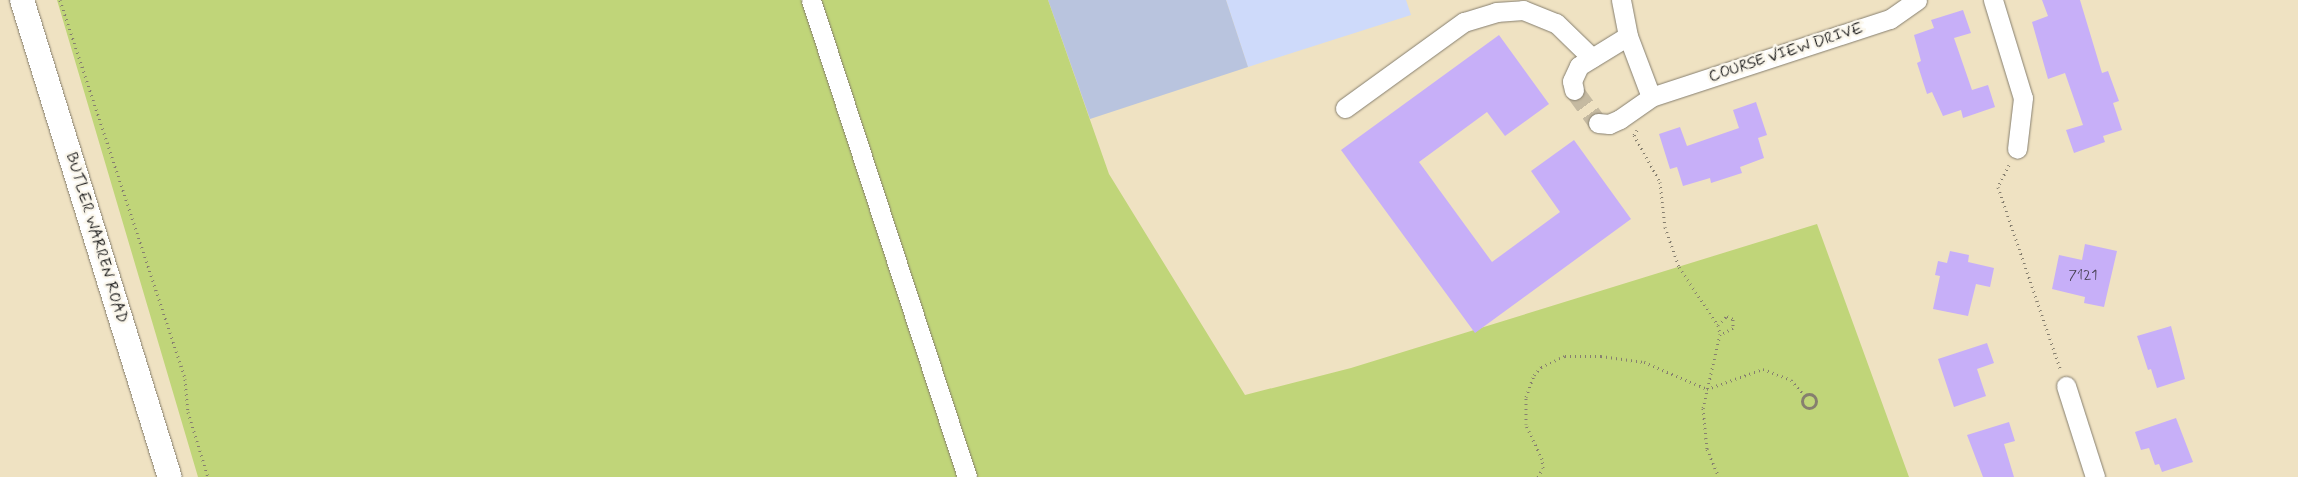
<!DOCTYPE html>
<style>
body{margin:0}
#map{position:relative;width:2298px;height:477px;overflow:hidden;background:#efe2c2;font-family:Mynerve,sans-serif}
div>[style]{position:absolute}
.built>*{inset:0;background:#cedafa}
.industrial>*{inset:0;background:#b9c4de}
.green>*{inset:0;background:#c0d579}
.building>*{inset:0;background:#c7aff8}
.minor-tunnel>*{height:19px;margin-top:-9.5px;transform-origin:0;background:repeating-linear-gradient(90deg,#c5baa1 0 19px,transparent 0 28px)}
.path>*{height:3px;margin-top:-1.5px;transform-origin:0;background:repeating-linear-gradient(90deg,#867f6f 0 1px,transparent 0 5px)}
.path>.ring{margin:-1.5px;padding:0;box-sizing:content-box;background:none;border:3px solid #867f6f;border-radius:50%}
.roads{filter:drop-shadow(0 0 1px #867f6f) drop-shadow(0 0 1px #867f6f)}
.minor>*{height:19px;margin:-9.5px;padding:0 9.5px;transform-origin:9.5px;border-radius:9.5px;background:#fff}
.major>*{height:24px;margin:-12px;padding:0 12px;transform-origin:12px;border-radius:12px;background:#fff}
span{translate:-50% -50%;white-space:nowrap;text-align:center;line-height:1.15;-webkit-text-stroke:5px #fbf7ec;paint-order:stroke}
.number-label{font-size:14px;color:#474153}
.number-label span{-webkit-text-stroke-width:0}
.street-label{font-size:16px;color:#1c1c1c}
</style>
<div id="map">
<div class="built">
<div style="clip-path:polygon(1226px 0,1406px 0,1411px 15px,1248px 67px)"></div>
</div>
<div class="industrial">
<div style="clip-path:polygon(1048px 0,1226px 0,1248px 67px,1090px 119px)"></div>
</div>
<div class="green">
<div style="clip-path:polygon(57px 0,1048px 0,1109px 174px,1245px 395px,1351px 368px,1817px 224px,1909px 477px,198px 477px)"></div>
</div>
<div class="building">
<div style="clip-path:polygon(2042px 0,2080px 0,2102px 73px,2108px 71px,2119px 101px,2113px 103px,2122px 130px,2103px 136px,2105px 142px,2074px 153px,2066px 130px,2083px 125px,2065px 73px,2048px 79px,2032px 22px,2048px 16px)"></div>
<div style="clip-path:polygon(1963px 10px,1971px 33px,1954px 38px,1972px 90px,1988px 85px,1995px 107px,1963px 118px,1961px 110px,1943px 116px,1932px 92px,1927px 94px,1917px 63px,1921px 61px,1914px 35px,1934px 28px,1931px 20px)"></div>
<div style="clip-path:polygon(1499px 35px,1549px 104px,1505px 136px,1487px 112px,1419px 162px,1492px 262px,1560px 212px,1531px 171px,1574px 140px,1631px 219px,1475px 333px,1341px 150px)"></div>
<div style="clip-path:polygon(1756px 102px,1767px 135px,1758px 138px,1764px 158px,1740px 167px,1742px 173px,1711px 183px,1710px 178px,1683px 186px,1677px 167px,1670px 169px,1659px 134px,1680px 127px,1687px 146px,1739px 128px,1733px 110px)"></div>
<div style="clip-path:polygon(2085px 244px,2117px 251px,2104px 307px,2084px 303px,2085px 297px,2052px 289px,2059px 255px,2082px 260px)"></div>
<div style="clip-path:polygon(1950px 251px,1969px 255px,1968px 262px,1994px 268px,1990px 287px,1976px 284px,1968px 316px,1933px 309px,1940px 276px,1935px 275px,1938px 261px,1947px 263px)"></div>
<div style="clip-path:polygon(2171px 326px,2185px 379px,2157px 388px,2151px 369px,2148px 370px,2137px 336px)"></div>
<div style="clip-path:polygon(1987px 343px,1994px 363px,1977px 369px,1986px 396px,1954px 407px,1938px 359px)"></div>
<div style="clip-path:polygon(2176px 418px,2193px 462px,2162px 472px,2159px 464px,2155px 465px,2149px 448px,2141px 450px,2135px 432px)"></div>
<div style="clip-path:polygon(2009px 422px,2015px 441px,2004px 444px,2014px 477px,1983px 477px,1967px 435px)"></div>
</div>
<div class="minor-tunnel">
<div style="left:1574px;top:90px;width:41px;rotate:54deg"></div>
</div>
<div class="path">
<div style="left:60px;top:0;width:399px;rotate:71.7deg"></div>
<div style="left:185px;top:379px;width:33px;rotate:85deg"></div>
<div style="left:188px;top:412px;width:68px;rotate:72.9deg"></div>
<div style="left:1637px;top:130px;width:6px;rotate:121deg"></div>
<div style="left:1634px;top:135px;width:54px;rotate:61deg"></div>
<div style="left:1660px;top:182px;width:45px;rotate:83.7deg"></div>
<div style="left:1665px;top:227px;width:42px;rotate:70.7deg"></div>
<div style="left:1679px;top:267px;width:70px;rotate:56.1deg"></div>
<div style="left:1718px;top:325px;width:9px;rotate:77deg"></div>
<div style="left:1720px;top:334px;width:76px;rotate:102.9deg"></div>
<div style="left:1703px;top:408px;width:41px;rotate:84.4deg"></div>
<div style="left:1707px;top:449px;width:30px;rotate:67deg"></div>
<div style="left:2009px;top:165px;width:25px;rotate:117deg"></div>
<div style="left:1998px;top:187px;width:194px;rotate:71.1deg"></div>
<div style="left:1718px;top:325px;width:13px;rotate:-45deg"></div>
<div style="left:1727px;top:316px;width:7px;rotate:27deg"></div>
<div style="left:1733px;top:319px;width:9px;rotate:90deg"></div>
<div style="left:1733px;top:328px;width:13px;rotate:153deg"></div>
<div class="ring" style="left:1802px;top:394px;width:11px;height:11px"></div>
<div style="left:1538px;top:477px;width:10px;rotate:-61deg"></div>
<div style="left:1543px;top:468px;width:9px;rotate:-96deg"></div>
<div style="left:1542px;top:459px;width:38px;rotate:-115deg"></div>
<div style="left:1526px;top:424px;width:27px;rotate:-90deg"></div>
<div style="left:1526px;top:397px;width:23px;rotate:-70deg"></div>
<div style="left:1534px;top:375px;width:11px;rotate:-49deg"></div>
<div style="left:1541px;top:367px;width:26px;rotate:-25deg"></div>
<div style="left:1565px;top:356px;width:36px"></div>
<div style="left:1601px;top:356px;width:43px;rotate:7.9deg"></div>
<div style="left:1644px;top:362px;width:69px;rotate:23.2deg"></div>
<div style="left:1707px;top:389px;width:59px;rotate:-19.7deg"></div>
<div style="left:1763px;top:369px;width:30px;rotate:21deg"></div>
<div style="left:1791px;top:380px;width:20px;rotate:49deg"></div>
</div>
<div class="roads">
<div class="minor">
<div style="left:811px;top:0;width:502px;rotate:71.89deg"></div>
<div style="left:1621px;top:0;width:37px;rotate:79deg"></div>
<div style="left:1628px;top:36px;width:65px;rotate:69.3deg"></div>
<div style="left:1993px;top:0;width:102px;rotate:73deg"></div>
<div style="left:2023px;top:98px;width:51px;rotate:96.7deg"></div>
<div style="left:1574px;top:90px;width:9px;rotate:-103deg"></div>
<div style="left:1572px;top:81px;width:17px;rotate:-65deg"></div>
<div style="left:1579px;top:66px;width:57px;rotate:-31.5deg"></div>
<div style="left:1345px;top:108px;width:147px;rotate:-35.9deg"></div>
<div style="left:1464px;top:22px;width:34px;rotate:-17deg"></div>
<div style="left:1496px;top:12px;width:27px;rotate:-4deg"></div>
<div style="left:1523px;top:10px;width:35px;rotate:22deg"></div>
<div style="left:1556px;top:23px;width:50px;rotate:44.2deg"></div>
<div style="left:1598px;top:123px;width:11px;rotate:5deg"></div>
<div style="left:1609px;top:124px;width:12px;rotate:-24deg"></div>
<div style="left:1620px;top:119px;width:38px;rotate:-35deg"></div>
<div style="left:1651px;top:97px;width:251px;rotate:-18.1deg"></div>
<div style="left:1890px;top:19px;width:33px;rotate:-35deg"></div>
<div style="left:2066px;top:386px;width:96px;rotate:72.3deg"></div>
</div>
<div class="major">
<div style="left:22px;top:0;width:499px;rotate:72.8deg"></div>
</div>
</div>
<div class="number-label">
<span style="left:2083px;top:275px">7121</span>
</div>
<div class="street-label">
<span style="left:1786px;top:53px;rotate:-18deg">COURSE VIEW DRIVE</span>
<span style="left:96px;top:238px;rotate:73deg">BUTLER WARREN ROAD</span>
</div>
</div>
